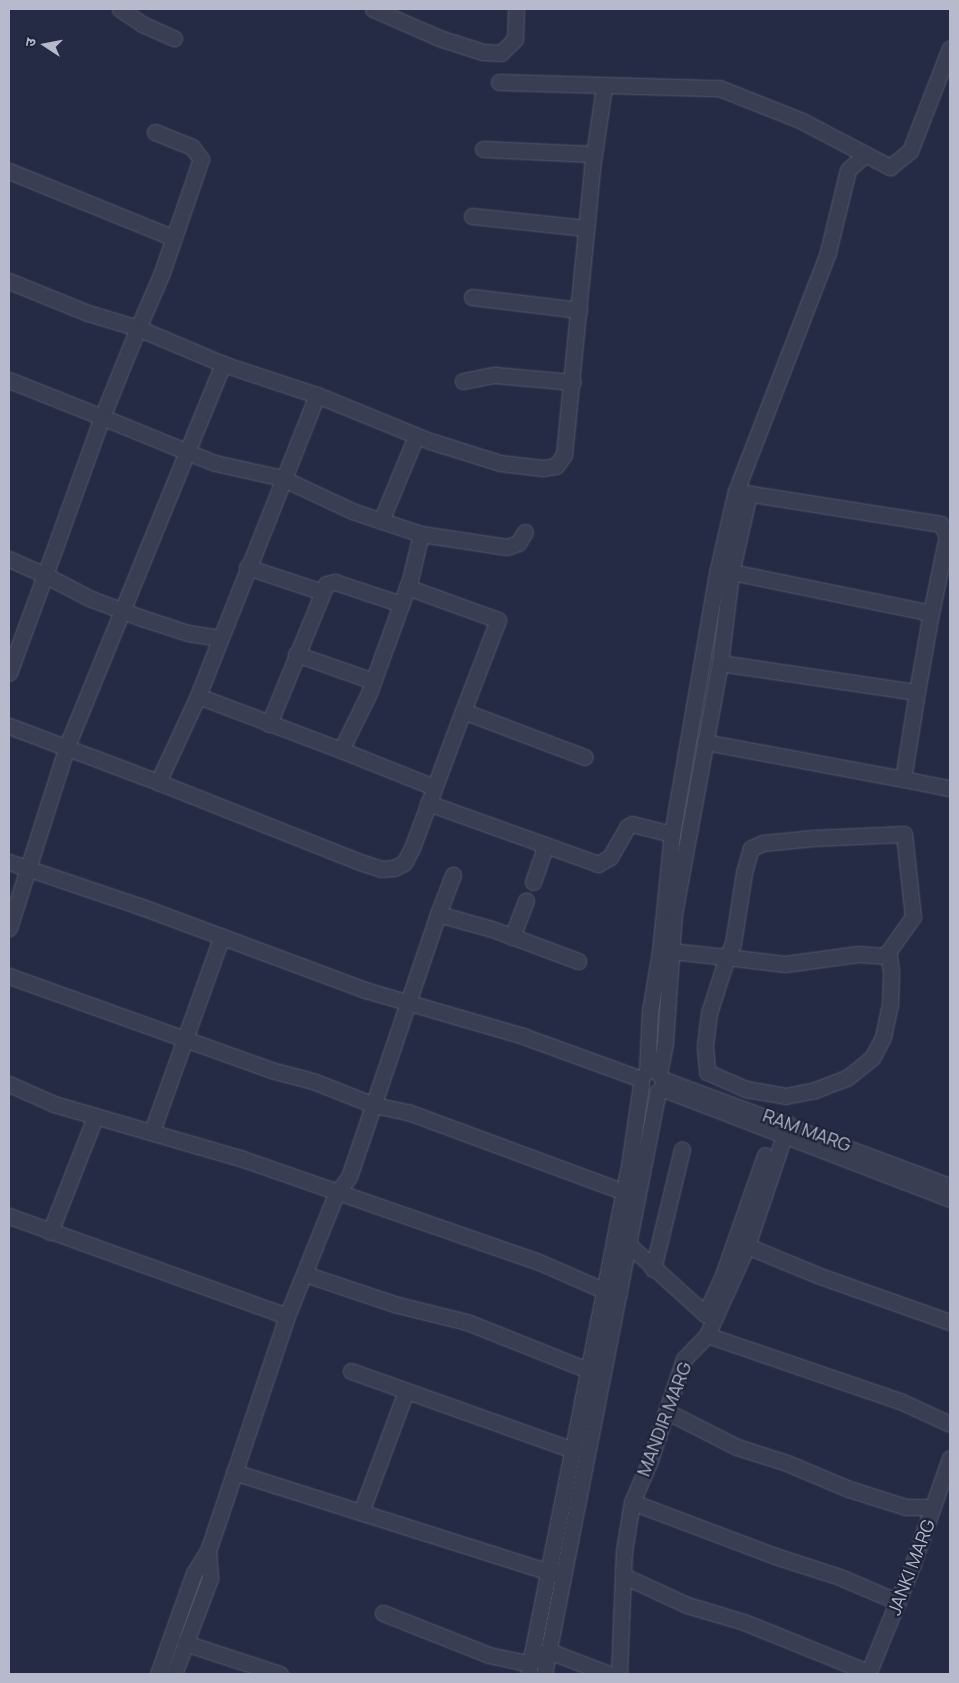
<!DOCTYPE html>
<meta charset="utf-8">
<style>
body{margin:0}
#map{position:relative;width:959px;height:1683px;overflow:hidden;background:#252b44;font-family:Manrope,"Noto Sans Devanagari",sans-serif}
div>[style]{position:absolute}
.roads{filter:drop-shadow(0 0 1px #55596e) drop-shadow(0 0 1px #55596e)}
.minor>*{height:15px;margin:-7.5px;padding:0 7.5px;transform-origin:7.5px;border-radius:7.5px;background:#393e53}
span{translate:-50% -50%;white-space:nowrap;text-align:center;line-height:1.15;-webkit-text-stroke:4.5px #1e2339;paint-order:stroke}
.street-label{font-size:18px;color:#b7bacd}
.frame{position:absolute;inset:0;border:10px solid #b7bacd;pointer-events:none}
.north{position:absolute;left:20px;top:20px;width:50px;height:50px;-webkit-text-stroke:4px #1e2339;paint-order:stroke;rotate:281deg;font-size:14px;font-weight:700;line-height:20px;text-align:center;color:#b7bacd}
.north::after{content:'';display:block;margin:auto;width:18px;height:22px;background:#b7bacd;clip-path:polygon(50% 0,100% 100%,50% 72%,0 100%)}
</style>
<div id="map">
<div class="roads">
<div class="minor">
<div style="left:120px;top:9px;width:27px;rotate:34deg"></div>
<div style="left:142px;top:24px;width:35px;rotate:24deg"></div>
<div style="left:373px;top:9px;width:72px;rotate:23.7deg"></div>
<div style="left:439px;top:38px;width:46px;rotate:17.7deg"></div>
<div style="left:483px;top:52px;width:18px;rotate:3deg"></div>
<div style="left:501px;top:53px;width:20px;rotate:-45deg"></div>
<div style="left:515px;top:39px;width:30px;rotate:-88deg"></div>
<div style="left:499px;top:82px;width:220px;rotate:1.6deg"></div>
<div style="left:719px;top:88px;width:87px;rotate:21.6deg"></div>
<div style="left:800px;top:120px;width:102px;rotate:27.6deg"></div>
<div style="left:890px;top:167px;width:26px;rotate:-39deg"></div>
<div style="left:910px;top:151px;width:110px;rotate:-68.8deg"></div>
<div style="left:155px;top:132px;width:40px;rotate:22deg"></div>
<div style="left:192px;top:147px;width:15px;rotate:53deg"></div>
<div style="left:201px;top:159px;width:123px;rotate:109deg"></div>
<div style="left:161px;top:275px;width:58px;rotate:113.5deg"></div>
<div style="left:138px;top:328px;width:92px;rotate:23deg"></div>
<div style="left:223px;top:364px;width:99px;rotate:18.3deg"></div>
<div style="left:317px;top:395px;width:122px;rotate:22.2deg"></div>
<div style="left:430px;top:441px;width:73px;rotate:17.4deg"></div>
<div style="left:500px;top:463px;width:43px;rotate:6.6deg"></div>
<div style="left:543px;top:468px;width:13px;rotate:-9deg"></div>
<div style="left:556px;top:466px;width:14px;rotate:-54deg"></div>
<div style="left:564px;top:455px;width:288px;rotate:-84.4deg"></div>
<div style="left:592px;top:168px;width:82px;rotate:-81.6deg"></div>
<div style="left:483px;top:149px;width:110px;rotate:2.6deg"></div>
<div style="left:9px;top:171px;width:178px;rotate:22.1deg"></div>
<div style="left:472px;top:216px;width:115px;rotate:6deg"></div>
<div style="left:9px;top:281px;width:85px;rotate:22.1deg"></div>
<div style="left:88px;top:313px;width:52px;rotate:16.7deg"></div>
<div style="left:138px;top:328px;width:96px;rotate:112deg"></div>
<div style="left:102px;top:417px;width:122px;rotate:22.2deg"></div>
<div style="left:215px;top:463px;width:69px;rotate:12.6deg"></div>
<div style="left:282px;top:478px;width:77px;rotate:25.2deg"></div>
<div style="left:352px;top:511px;width:73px;rotate:18.4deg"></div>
<div style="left:421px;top:534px;width:87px;rotate:8.6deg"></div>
<div style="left:507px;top:547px;width:12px;rotate:-20deg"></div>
<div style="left:518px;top:543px;width:13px;rotate:-58deg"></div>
<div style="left:472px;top:297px;width:108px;rotate:6.9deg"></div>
<div style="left:9px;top:380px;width:100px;rotate:21.7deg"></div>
<div style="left:102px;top:417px;width:168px;rotate:109.8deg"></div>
<div style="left:45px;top:575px;width:50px;rotate:27.6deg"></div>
<div style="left:89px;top:598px;width:53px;rotate:20.8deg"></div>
<div style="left:139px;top:617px;width:52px;rotate:18.1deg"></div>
<div style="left:188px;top:633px;width:30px;rotate:9deg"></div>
<div style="left:463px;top:381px;width:33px;rotate:-11deg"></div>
<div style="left:495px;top:375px;width:78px;rotate:5.1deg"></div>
<div style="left:317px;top:395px;width:324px;rotate:111.6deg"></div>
<div style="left:198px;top:696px;width:95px;rotate:114.9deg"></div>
<div style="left:158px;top:782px;width:220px;rotate:21.6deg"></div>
<div style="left:363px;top:863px;width:19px;rotate:18deg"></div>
<div style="left:381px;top:869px;width:13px;rotate:-4deg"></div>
<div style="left:394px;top:868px;width:11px;rotate:-27deg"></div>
<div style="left:404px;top:863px;width:17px;rotate:-62deg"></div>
<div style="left:412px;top:848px;width:146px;rotate:-69.6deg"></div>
<div style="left:463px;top:711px;width:130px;rotate:20.7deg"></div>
<div style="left:381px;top:521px;width:92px;rotate:-67.6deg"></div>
<div style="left:9px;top:559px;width:39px;rotate:24deg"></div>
<div style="left:45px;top:575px;width:104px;rotate:110.2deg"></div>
<div style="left:247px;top:567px;width:79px;rotate:18.4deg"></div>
<div style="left:722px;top:570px;width:213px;rotate:11.6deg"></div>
<div style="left:931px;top:613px;width:79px;rotate:-78.3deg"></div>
<div style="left:947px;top:536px;width:13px;rotate:-117deg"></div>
<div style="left:941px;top:524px;width:205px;rotate:-171deg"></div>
<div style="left:407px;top:587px;width:97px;rotate:19.9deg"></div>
<div style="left:498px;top:620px;width:97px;rotate:111deg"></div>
<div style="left:296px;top:654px;width:82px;rotate:19.3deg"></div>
<div style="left:720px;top:663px;width:199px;rotate:8.4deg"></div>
<div style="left:917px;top:692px;width:80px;rotate:-80deg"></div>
<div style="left:198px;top:696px;width:153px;rotate:20.7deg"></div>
<div style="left:341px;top:750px;width:64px;rotate:-63.8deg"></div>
<div style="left:369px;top:693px;width:120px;rotate:-70.1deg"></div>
<div style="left:410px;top:580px;width:47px;rotate:-76.6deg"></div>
<div style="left:269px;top:724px;width:151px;rotate:-67.8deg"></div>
<div style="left:326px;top:584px;width:9px;rotate:-13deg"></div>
<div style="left:335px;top:582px;width:70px;rotate:18.4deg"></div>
<div style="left:9px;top:726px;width:159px;rotate:20.6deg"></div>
<div style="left:705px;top:742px;width:201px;rotate:10.6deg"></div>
<div style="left:903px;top:779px;width:88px;rotate:-80.9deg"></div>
<div style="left:341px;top:750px;width:100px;rotate:21.7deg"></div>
<div style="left:903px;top:779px;width:46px;rotate:11.3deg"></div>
<div style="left:428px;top:803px;width:181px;rotate:19.7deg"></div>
<div style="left:598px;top:864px;width:14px;rotate:-30deg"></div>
<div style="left:610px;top:857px;width:34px;rotate:-60deg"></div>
<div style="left:627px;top:827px;width:6px;rotate:-31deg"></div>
<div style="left:632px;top:824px;width:41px;rotate:14deg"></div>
<div style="left:9px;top:862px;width:140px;rotate:18.7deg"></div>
<div style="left:142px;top:907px;width:238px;rotate:20.4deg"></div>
<div style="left:365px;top:990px;width:165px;rotate:16.2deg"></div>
<div style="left:523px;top:1036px;width:126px;rotate:20deg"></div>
<div style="left:533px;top:882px;width:39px;rotate:-71deg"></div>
<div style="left:438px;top:914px;width:42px;rotate:-69deg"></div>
<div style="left:9px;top:928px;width:191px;rotate:-72.3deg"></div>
<div style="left:67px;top:746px;width:413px;rotate:-67.8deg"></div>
<div style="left:512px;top:937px;width:39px;rotate:-69deg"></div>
<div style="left:671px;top:951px;width:56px;rotate:6.1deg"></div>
<div style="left:727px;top:957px;width:59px;rotate:107.8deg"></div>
<div style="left:709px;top:1013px;width:34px;rotate:97deg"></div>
<div style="left:705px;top:1047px;width:25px;rotate:85deg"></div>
<div style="left:707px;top:1072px;width:43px;rotate:23.6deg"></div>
<div style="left:746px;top:1089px;width:40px;rotate:10deg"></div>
<div style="left:785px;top:1096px;width:31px;rotate:-11deg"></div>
<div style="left:815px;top:1090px;width:34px;rotate:-21deg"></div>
<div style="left:847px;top:1078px;width:32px;rotate:-39deg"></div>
<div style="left:872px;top:1058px;width:24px;rotate:-62deg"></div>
<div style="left:883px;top:1037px;width:33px;rotate:-78deg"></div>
<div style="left:890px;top:1005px;width:33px;rotate:-88deg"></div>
<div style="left:891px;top:972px;width:16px;rotate:-97deg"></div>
<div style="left:889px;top:956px;width:4px;rotate:-104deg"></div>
<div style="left:888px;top:952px;width:43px;rotate:-54.5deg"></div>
<div style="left:913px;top:917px;width:83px;rotate:-96.2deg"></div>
<div style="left:904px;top:834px;width:91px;rotate:177.5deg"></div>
<div style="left:813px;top:838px;width:50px;rotate:174.3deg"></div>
<div style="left:763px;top:843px;width:13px;rotate:157deg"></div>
<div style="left:751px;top:848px;width:26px;rotate:106deg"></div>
<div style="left:744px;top:873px;width:71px;rotate:98.9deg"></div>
<div style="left:733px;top:943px;width:15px;rotate:113deg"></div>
<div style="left:727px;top:957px;width:58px;rotate:6.9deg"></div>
<div style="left:785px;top:964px;width:74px;rotate:-7.8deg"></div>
<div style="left:858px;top:954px;width:31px;rotate:4deg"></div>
<div style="left:9px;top:976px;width:278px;rotate:19.7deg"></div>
<div style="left:271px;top:1070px;width:43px;rotate:14.7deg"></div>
<div style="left:313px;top:1081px;width:66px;rotate:21.5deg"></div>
<div style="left:374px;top:1105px;width:35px;rotate:12deg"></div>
<div style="left:408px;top:1112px;width:230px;rotate:20.3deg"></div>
<div style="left:624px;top:1192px;width:14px;rotate:-12deg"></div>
<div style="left:647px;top:1072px;width:61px;rotate:-87.2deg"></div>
<div style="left:650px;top:1011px;width:60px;rotate:-80.4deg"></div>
<div style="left:660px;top:952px;width:119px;rotate:-84.2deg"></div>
<div style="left:672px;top:834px;width:269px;rotate:-80.2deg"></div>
<div style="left:718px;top:569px;width:80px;rotate:-77deg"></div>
<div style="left:736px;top:491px;width:256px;rotate:-68.9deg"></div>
<div style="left:828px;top:252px;width:84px;rotate:-76.3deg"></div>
<div style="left:848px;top:170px;width:22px;rotate:-43deg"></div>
<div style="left:659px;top:1074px;width:33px;rotate:-79deg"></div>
<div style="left:665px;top:1042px;width:128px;rotate:-86deg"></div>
<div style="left:674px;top:914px;width:255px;rotate:-79.6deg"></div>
<div style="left:720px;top:663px;width:91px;rotate:-83deg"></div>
<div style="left:731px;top:573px;width:81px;rotate:-77.2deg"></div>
<div style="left:662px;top:1079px;width:307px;rotate:20.4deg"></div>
<div style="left:9px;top:1084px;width:49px;rotate:24deg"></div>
<div style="left:54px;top:1104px;width:197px;rotate:16.2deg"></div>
<div style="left:243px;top:1159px;width:313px;rotate:19.2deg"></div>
<div style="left:539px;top:1262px;width:72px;rotate:23.7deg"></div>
<div style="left:605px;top:1291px;width:14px;rotate:8deg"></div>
<div style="left:661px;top:1088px;width:310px;rotate:21deg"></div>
<div style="left:152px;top:1131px;width:207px;rotate:-70.3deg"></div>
<div style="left:9px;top:1216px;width:295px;rotate:19.8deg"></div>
<div style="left:50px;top:1232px;width:123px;rotate:-68.6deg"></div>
<div style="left:629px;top:1245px;width:103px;rotate:42.2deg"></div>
<div style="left:705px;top:1314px;width:40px;rotate:-65deg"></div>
<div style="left:722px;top:1278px;width:130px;rotate:-70.7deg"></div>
<div style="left:747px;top:1246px;width:79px;rotate:22.3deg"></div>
<div style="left:820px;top:1276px;width:138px;rotate:19.5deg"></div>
<div style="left:653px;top:1269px;width:123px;rotate:-76.4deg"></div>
<div style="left:305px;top:1274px;width:94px;rotate:18.6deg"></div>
<div style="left:394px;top:1304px;width:75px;rotate:13.9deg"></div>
<div style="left:467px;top:1322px;width:141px;rotate:21.7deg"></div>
<div style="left:707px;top:1335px;width:204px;rotate:18.9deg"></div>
<div style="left:900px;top:1401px;width:55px;rotate:24.7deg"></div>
<div style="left:351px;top:1371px;width:236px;rotate:19.6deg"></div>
<div style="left:666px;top:1411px;width:80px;rotate:26.9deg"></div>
<div style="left:737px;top:1447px;width:52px;rotate:17.7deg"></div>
<div style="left:787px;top:1463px;width:67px;rotate:22.8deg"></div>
<div style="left:849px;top:1489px;width:60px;rotate:17.5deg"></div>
<div style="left:906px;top:1507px;width:27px"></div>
<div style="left:234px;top:1472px;width:341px;rotate:17.6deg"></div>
<div style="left:632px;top:1502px;width:153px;rotate:20.7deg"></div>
<div style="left:775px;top:1556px;width:68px;rotate:17.9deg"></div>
<div style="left:840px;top:1577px;width:63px;rotate:23.3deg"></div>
<div style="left:361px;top:1512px;width:129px;rotate:-69.6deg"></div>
<div style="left:624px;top:1576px;width:69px;rotate:24.7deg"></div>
<div style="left:687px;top:1605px;width:59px;rotate:16.6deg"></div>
<div style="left:744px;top:1622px;width:134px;rotate:22deg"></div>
<div style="left:383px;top:1613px;width:114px;rotate:21.6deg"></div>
<div style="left:489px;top:1655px;width:34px;rotate:12deg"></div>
<div style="left:522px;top:1662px;width:9px;rotate:-6deg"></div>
<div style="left:531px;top:1661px;width:21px;rotate:-29deg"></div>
<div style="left:549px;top:1651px;width:64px;rotate:21deg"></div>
<div style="left:185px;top:1643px;width:100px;rotate:18.1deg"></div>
<div style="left:158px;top:1674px;width:107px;rotate:-70.4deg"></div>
<div style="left:194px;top:1573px;width:26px;rotate:-58deg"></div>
<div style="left:208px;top:1551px;width:248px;rotate:-71.4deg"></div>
<div style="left:287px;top:1316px;width:131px;rotate:-68.1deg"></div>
<div style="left:336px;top:1194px;width:21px;rotate:-53deg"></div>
<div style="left:349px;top:1177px;width:278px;rotate:-71.3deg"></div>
<div style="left:438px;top:914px;width:56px;rotate:15.5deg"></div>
<div style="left:492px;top:929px;width:92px;rotate:20.4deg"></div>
<div style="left:174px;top:1674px;width:103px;rotate:-69.4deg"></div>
<div style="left:210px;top:1578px;width:27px;rotate:-94deg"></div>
<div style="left:528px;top:1674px;width:518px;rotate:-78.76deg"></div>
<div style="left:629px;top:1166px;width:82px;rotate:-81.6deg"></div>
<div style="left:544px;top:1674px;width:594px;rotate:-78.94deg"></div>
<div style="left:619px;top:1674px;width:123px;rotate:-87.7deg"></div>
<div style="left:624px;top:1551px;width:50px;rotate:-80.7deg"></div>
<div style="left:632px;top:1502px;width:43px;rotate:-66.4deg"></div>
<div style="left:649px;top:1463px;width:110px;rotate:-71.4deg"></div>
<div style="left:684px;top:1359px;width:33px;rotate:-46deg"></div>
<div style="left:707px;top:1335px;width:98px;rotate:-65.8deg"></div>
<div style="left:747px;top:1246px;width:129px;rotate:-71.4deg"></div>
<div style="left:868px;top:1674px;width:120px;rotate:-67.9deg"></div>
<div style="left:913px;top:1563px;width:111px;rotate:-70.6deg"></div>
</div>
</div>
<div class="street-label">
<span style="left:807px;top:1130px;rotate:20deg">RAM MARG</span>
<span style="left:664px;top:1419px;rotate:-69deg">MANDIR MARG</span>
<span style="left:911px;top:1567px;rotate:-69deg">JANKI MARG</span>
</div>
<div class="frame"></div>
<div class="north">उ</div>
</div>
